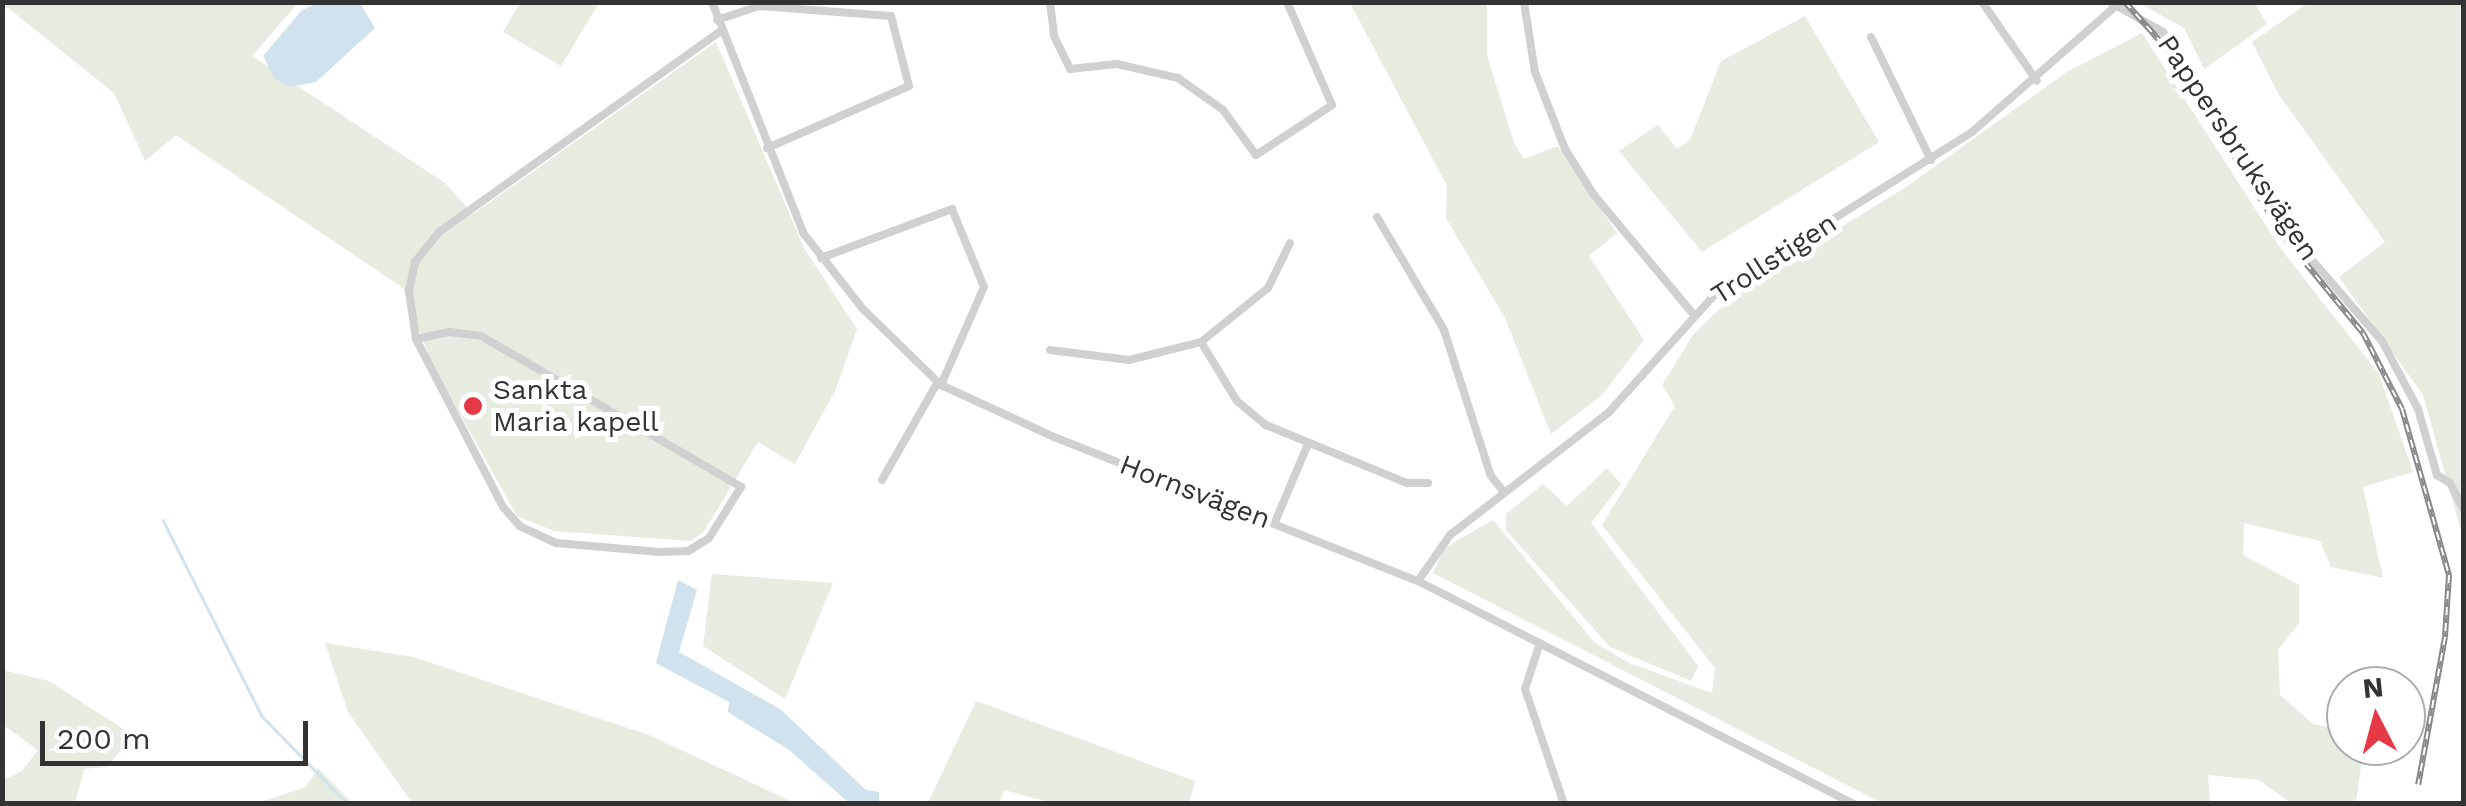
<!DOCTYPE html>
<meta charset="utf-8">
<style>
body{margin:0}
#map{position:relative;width:2466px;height:806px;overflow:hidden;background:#fff;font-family:"Work Sans",sans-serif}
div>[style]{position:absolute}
.green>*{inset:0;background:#e6ecdf}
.water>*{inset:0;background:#cfe2ee}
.stream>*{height:2.5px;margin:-1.25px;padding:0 1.25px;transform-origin:1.25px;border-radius:1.25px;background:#cfe2ee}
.street>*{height:8px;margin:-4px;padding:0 4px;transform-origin:4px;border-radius:4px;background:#d0d0d0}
.rail>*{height:6px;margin-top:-3px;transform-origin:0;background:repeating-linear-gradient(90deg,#fff 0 8px,#888 0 16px);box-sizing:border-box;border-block:2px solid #888}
.dots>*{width:28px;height:28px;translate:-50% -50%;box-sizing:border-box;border:5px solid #fff;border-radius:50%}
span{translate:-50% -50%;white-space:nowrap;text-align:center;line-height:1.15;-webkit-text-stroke:10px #fff;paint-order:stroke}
.street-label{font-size:28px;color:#333}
.poi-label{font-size:28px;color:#333}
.left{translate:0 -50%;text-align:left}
.frame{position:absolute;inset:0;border:5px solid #333;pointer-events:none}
.north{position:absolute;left:2326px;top:666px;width:100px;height:100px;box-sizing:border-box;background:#fff;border:2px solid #adadad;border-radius:50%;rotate:354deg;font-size:28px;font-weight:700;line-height:40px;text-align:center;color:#333}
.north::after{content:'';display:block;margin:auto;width:35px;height:45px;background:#e63946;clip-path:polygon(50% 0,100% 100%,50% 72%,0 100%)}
.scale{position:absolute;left:40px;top:721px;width:268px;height:45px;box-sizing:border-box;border:5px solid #333;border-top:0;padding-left:12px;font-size:30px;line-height:35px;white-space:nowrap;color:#333;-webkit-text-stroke:8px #fff;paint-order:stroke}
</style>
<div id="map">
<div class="green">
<div style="clip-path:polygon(2px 3px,298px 3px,252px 56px,445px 183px,473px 214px,716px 42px,804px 248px,857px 329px,836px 389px,795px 464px,758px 442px,703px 533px,690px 541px,554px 531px,517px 516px,432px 364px,403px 288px,176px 135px,145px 161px,114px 93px)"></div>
<div style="clip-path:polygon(520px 3px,520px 2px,599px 3px,561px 66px,503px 32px)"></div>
<div style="clip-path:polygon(1350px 3px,1487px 3px,1487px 55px,1514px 143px,1524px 159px,1558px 146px,1617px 233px,1589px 256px,1644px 340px,1602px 395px,1551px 434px,1505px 318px,1446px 218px,1447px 186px)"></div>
<div style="clip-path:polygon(2139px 3px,2255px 3px,2267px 24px,2204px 69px,2184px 28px)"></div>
<div style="clip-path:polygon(2308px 3px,2463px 3px,2463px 538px,2423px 395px,2339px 277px,2385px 242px,2279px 95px,2252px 42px)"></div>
<div style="clip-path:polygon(1805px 16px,1879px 142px,1702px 252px,1619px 151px,1658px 125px,1677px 149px,1690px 140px,1721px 61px)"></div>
<div style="clip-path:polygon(2142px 33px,2281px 249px,2379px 374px,2413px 472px,2363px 487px,2383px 578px,2331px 567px,2320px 541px,2244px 523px,2243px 555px,2299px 585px,2299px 623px,2278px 650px,2280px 695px,2313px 724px,2346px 730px,2346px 746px,2364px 746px,2356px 803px,2291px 803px,2259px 780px,2208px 775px,2210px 803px,1882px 803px,1433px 573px,1444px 548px,1493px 520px,1594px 642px,1629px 663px,1712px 693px,1715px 668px,1602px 525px,1675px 406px,1662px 385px,1693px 335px,1739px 290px,1906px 187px,2067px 72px)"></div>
<div style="clip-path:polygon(1607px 468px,1621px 484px,1591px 523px,1698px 666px,1691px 681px,1610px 647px,1506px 530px,1506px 514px,1543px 484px,1567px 506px)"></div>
<div style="clip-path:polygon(712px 574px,833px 583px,785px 699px,703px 646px)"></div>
<div style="clip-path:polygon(325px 643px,413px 657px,649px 735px,795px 803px,412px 803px,348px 712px)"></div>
<div style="clip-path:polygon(3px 670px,49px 681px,134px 736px,106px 767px,84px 769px,75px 803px,3px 803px,3px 780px,22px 771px,38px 750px,3px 725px)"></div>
<div style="clip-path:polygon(976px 701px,1195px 781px,1189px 803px,1052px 803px,1004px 790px,999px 803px,928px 803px)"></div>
<div style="clip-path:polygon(318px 768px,352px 803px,257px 803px,306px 787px)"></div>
</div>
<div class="water">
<div style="clip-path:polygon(318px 3px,360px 3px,375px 28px,316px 82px,289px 87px,274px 78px,263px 56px,302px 10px)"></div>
<div style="clip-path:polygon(678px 580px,697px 590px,679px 652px,780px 709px,866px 790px,879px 792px,879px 803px,849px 803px,789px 750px,728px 712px,729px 702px,656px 663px)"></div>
</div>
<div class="stream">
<div style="left:163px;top:520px;width:220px;rotate:63.2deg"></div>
<div style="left:262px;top:716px;width:123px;rotate:45.7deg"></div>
</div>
<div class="street">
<div style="left:712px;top:2px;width:250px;rotate:68.4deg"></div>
<div style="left:804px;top:234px;width:95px;rotate:51.8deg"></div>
<div style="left:863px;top:309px;width:109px;rotate:44.3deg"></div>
<div style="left:941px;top:385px;width:124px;rotate:24.7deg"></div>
<div style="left:1054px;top:437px;width:391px;rotate:21.6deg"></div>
<div style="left:1418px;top:581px;width:490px;rotate:27.1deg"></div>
<div style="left:1050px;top:2px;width:34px;rotate:83deg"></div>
<div style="left:1054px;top:36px;width:37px;rotate:64deg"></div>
<div style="left:1070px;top:69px;width:47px;rotate:-6.1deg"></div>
<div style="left:1117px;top:64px;width:63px;rotate:12.9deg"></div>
<div style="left:1178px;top:78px;width:55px;rotate:35.4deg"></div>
<div style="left:1223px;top:110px;width:56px;rotate:53.7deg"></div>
<div style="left:1256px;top:155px;width:91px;rotate:-33.3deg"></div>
<div style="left:1332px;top:105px;width:112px;rotate:-113.6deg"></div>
<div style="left:1524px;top:2px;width:71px;rotate:81.1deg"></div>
<div style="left:1535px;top:72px;width:83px;rotate:68.7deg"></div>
<div style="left:1565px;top:149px;width:54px;rotate:57.8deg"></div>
<div style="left:1594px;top:195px;width:156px;rotate:50.2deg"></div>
<div style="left:1982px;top:2px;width:96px;rotate:55.2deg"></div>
<div style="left:2110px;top:2px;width:61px;rotate:29.5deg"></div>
<div style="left:2163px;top:32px;width:234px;rotate:58.1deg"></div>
<div style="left:2287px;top:231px;width:145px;rotate:49.2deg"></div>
<div style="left:2382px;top:341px;width:77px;rotate:62.1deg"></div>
<div style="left:2418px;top:409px;width:69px;rotate:73.9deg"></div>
<div style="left:2437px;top:475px;width:15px;rotate:32deg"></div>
<div style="left:2450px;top:483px;width:31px;rotate:63deg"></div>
<div style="left:717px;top:20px;width:44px;rotate:-18.4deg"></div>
<div style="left:759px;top:6px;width:132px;rotate:4.3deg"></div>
<div style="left:891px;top:16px;width:72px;rotate:75.6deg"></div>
<div style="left:909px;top:86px;width:155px;rotate:156.4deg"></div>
<div style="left:1871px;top:37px;width:137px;rotate:64deg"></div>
<div style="left:1377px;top:217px;width:131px;rotate:59.3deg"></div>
<div style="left:1444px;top:330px;width:153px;rotate:72.2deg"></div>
<div style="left:1491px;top:476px;width:21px;rotate:51deg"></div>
<div style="left:821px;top:258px;width:140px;rotate:-20.5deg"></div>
<div style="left:952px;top:209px;width:84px;rotate:67.7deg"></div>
<div style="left:984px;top:287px;width:107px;rotate:113.7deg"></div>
<div style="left:416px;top:339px;width:34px;rotate:-12deg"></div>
<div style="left:449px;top:332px;width:32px;rotate:7deg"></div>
<div style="left:481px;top:336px;width:301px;rotate:30.1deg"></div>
<div style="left:741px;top:487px;width:60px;rotate:122.1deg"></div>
<div style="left:709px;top:538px;width:25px;rotate:148deg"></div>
<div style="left:688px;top:551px;width:29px;rotate:178deg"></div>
<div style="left:659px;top:552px;width:103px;rotate:-175deg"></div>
<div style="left:556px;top:543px;width:40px;rotate:-155deg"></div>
<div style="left:520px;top:526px;width:25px;rotate:-132deg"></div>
<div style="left:503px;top:507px;width:189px;rotate:-117.4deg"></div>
<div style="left:416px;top:339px;width:49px;rotate:-98.3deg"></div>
<div style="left:409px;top:291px;width:30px;rotate:-78deg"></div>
<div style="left:415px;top:262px;width:38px;rotate:-51deg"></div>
<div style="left:439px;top:232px;width:346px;rotate:-35.5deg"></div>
<div style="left:1201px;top:342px;width:69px;rotate:58.6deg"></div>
<div style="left:1237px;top:401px;width:38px;rotate:40deg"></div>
<div style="left:1266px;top:425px;width:152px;rotate:22.4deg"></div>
<div style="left:1407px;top:483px;width:21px"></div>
<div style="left:1050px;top:350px;width:80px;rotate:7.2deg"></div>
<div style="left:1129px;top:360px;width:74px;rotate:-14deg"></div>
<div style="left:1201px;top:342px;width:86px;rotate:-38.9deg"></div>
<div style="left:1268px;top:288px;width:50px;rotate:-63.9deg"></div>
<div style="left:882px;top:480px;width:113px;rotate:-60.3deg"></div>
<div style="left:1275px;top:522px;width:85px;rotate:-67.1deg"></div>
<div style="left:1418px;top:581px;width:56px;rotate:-55.2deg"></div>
<div style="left:1450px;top:535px;width:201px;rotate:-37.7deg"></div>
<div style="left:1609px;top:412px;width:161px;rotate:-48deg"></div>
<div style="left:1717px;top:292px;width:301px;rotate:-32.1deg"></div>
<div style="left:1972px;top:132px;width:190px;rotate:-41.2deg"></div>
<div style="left:1540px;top:643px;width:48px;rotate:108.1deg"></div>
<div style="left:1525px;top:689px;width:121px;rotate:71.3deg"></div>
</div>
<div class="rail">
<div style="left:2125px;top:2px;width:66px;rotate:48.1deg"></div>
<div style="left:2169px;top:51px;width:220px;rotate:58.2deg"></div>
<div style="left:2285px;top:238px;width:123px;rotate:50.6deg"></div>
<div style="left:2363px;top:333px;width:85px;rotate:62.8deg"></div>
<div style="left:2402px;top:409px;width:173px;rotate:74.2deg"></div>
<div style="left:2449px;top:575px;width:62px;rotate:93.7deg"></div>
<div style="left:2445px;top:637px;width:150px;rotate:100.3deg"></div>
</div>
<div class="dots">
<div style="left:473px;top:406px;background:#e63946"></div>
</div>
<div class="street-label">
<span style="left:2238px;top:148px;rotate:56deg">Pappersbruksvägen</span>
<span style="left:1774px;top:259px;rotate:-33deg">Trollstigen</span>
<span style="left:1195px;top:492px;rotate:21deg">Hornsvägen</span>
</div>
<div class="poi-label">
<span class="left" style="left:493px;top:406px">Sankta<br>Maria kapell</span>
</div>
<div class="frame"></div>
<div class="north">N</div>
<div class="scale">200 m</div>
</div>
